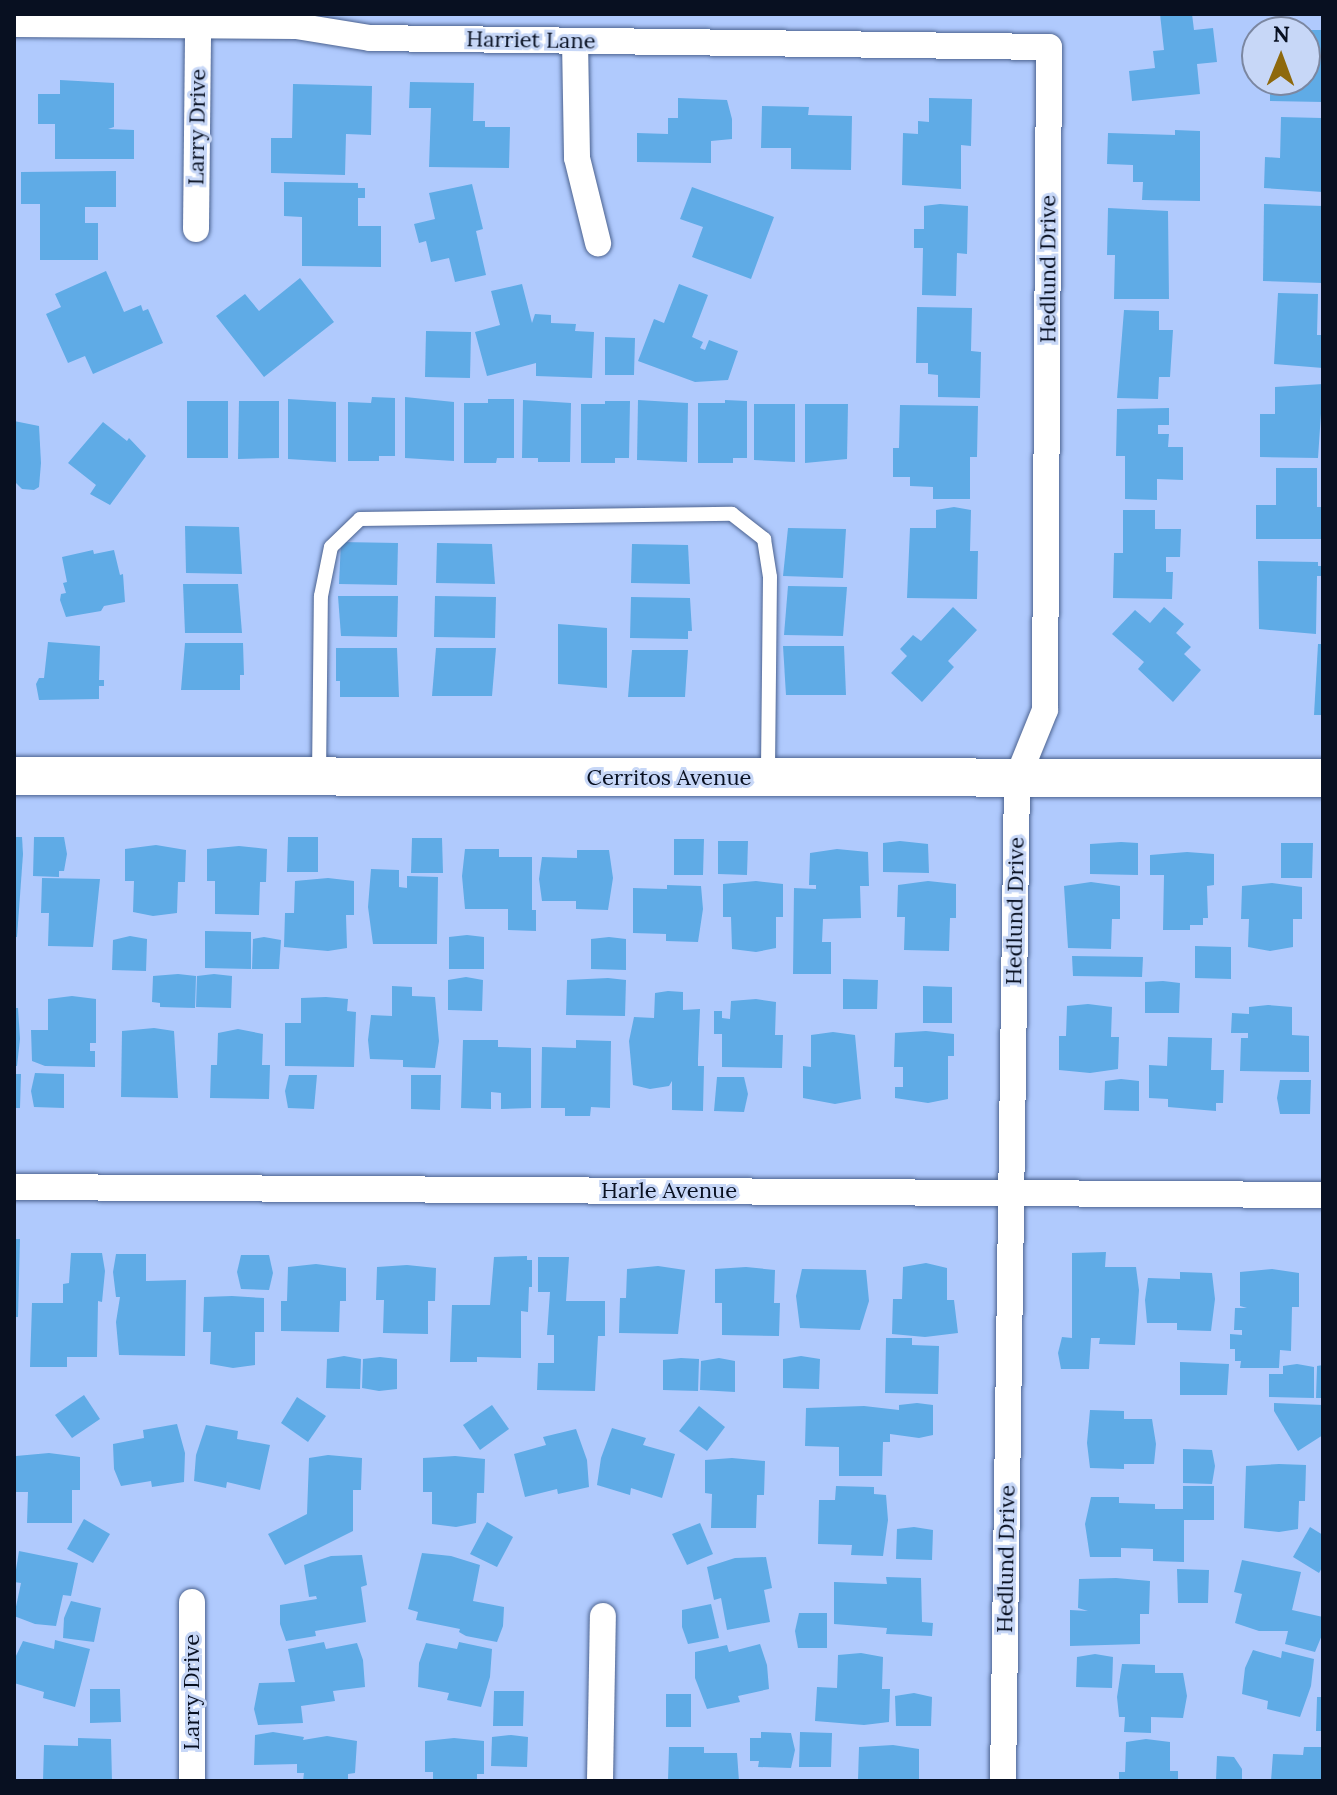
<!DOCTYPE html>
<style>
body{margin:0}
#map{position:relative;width:1337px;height:1795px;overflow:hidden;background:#b0cafd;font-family:Lora,serif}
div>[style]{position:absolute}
.building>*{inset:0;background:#5fabe6}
.roads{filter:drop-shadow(0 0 2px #4c6390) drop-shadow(0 0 2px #4c6390)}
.lane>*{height:14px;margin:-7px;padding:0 7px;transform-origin:7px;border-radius:7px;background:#fff}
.street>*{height:26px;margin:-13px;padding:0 13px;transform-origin:13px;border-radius:13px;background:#fff}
.secondary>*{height:38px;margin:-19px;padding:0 19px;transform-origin:19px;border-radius:19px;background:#fff}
span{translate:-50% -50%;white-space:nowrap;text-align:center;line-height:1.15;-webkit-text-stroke:6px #c7d7f7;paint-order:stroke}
.street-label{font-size:22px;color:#081021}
.frame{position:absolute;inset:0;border:16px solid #081021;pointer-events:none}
.north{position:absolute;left:1241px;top:16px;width:80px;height:80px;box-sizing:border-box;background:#c7d7f7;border:2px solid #7b87a1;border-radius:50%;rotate:1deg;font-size:22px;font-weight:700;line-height:32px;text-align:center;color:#081021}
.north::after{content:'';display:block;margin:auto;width:28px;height:36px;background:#8e690d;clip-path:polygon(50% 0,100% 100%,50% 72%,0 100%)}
</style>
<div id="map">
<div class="building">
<div style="clip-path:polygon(1160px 14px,1192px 14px,1194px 30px,1213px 28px,1217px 62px,1197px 64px,1200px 94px,1132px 101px,1129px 71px,1155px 68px,1153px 51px,1164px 50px)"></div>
<div style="clip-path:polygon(1305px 30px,1323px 30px,1323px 102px,1270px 101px,1270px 81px,1305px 80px)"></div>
<div style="clip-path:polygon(60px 80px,114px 83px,114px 127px,108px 129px,134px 130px,134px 159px,55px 159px,55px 124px,38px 124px,38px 94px,60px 94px)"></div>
<div style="clip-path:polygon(410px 82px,474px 83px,473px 121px,485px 121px,485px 127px,510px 127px,509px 168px,429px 167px,431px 108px,409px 108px)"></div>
<div style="clip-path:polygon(293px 84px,372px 86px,371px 135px,346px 134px,345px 175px,271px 173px,271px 138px,292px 138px)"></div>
<div style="clip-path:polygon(678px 98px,727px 100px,732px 119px,732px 139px,711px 141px,711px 163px,637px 162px,637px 133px,668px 134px,668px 118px,678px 118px)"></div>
<div style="clip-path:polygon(929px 98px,972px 99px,971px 146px,961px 145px,961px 189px,902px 185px,903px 133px,918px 134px,918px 121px,929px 122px)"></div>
<div style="clip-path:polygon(762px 106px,809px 107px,808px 115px,852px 116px,851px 170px,791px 169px,791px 148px,761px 148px)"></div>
<div style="clip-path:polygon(1281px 117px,1321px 118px,1323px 192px,1264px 188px,1265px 157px,1280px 158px)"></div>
<div style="clip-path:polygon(1175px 130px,1200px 131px,1200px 201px,1142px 200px,1143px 182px,1133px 182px,1133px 165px,1107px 164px,1108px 133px,1175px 135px)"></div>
<div style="clip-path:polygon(116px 171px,116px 207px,85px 207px,85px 223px,98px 223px,98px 260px,40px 260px,40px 204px,21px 204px,21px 172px)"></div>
<div style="clip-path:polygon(284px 182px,358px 183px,358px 188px,365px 188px,365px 198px,358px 198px,358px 226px,381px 226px,381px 267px,302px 266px,302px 217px,284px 216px)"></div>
<div style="clip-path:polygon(472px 184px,483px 229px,476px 231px,486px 275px,455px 282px,449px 258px,431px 262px,426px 241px,419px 243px,414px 224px,435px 219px,429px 193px)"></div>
<div style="clip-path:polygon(692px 187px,774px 217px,751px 279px,692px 257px,703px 227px,680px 219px)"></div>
<div style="clip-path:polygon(940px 204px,968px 206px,967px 254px,957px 253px,956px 296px,922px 295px,923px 248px,914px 248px,914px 229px,924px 229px,924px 206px)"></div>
<div style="clip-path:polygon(1264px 204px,1323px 206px,1323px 283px,1263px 281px)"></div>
<div style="clip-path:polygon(1108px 208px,1168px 211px,1169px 299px,1114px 299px,1115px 255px,1107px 255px)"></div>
<div style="clip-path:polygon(106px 271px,124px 312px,141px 305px,143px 311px,148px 309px,163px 343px,93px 374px,85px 356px,68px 363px,46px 314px,61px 307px,55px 294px)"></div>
<div style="clip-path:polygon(300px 278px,334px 322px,264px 377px,216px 316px,245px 294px,259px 311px)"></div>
<div style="clip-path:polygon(522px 284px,532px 323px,535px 314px,551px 315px,551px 323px,576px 324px,575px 331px,594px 332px,592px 378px,536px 376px,536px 363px,487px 376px,475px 332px,500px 325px,491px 291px)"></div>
<div style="clip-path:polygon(679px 284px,708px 295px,692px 337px,703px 342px,700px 348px,705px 350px,709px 340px,738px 351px,728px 380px,695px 382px,638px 361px,654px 319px,664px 323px)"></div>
<div style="clip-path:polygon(1278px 293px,1318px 294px,1317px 335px,1323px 335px,1323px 368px,1274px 364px)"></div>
<div style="clip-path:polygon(917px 307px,972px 308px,971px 351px,981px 352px,980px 398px,938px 397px,938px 375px,928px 374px,928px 363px,916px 363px)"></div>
<div style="clip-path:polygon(1124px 310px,1159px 311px,1159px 330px,1173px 330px,1170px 377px,1159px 377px,1158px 399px,1117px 398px)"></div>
<div style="clip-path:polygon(426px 331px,471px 332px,470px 378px,425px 377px)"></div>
<div style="clip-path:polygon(605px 337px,635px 338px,634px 375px,605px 375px)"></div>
<div style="clip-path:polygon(1323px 384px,1318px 458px,1260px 457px,1260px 414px,1275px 414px,1275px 387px)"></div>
<div style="clip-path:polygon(372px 397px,395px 398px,395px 456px,379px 456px,379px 461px,348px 461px,348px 402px,371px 403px)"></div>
<div style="clip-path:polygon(405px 397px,454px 402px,454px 461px,405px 458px)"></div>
<div style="clip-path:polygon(288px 399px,336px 402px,336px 462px,288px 459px)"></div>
<div style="clip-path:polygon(488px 399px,514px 399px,514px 458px,497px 458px,496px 463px,464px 463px,464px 403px,488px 403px)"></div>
<div style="clip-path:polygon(523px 400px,571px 403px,570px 462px,538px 462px,538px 458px,522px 458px)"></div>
<div style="clip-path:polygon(638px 400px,688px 403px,687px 462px,637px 460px)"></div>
<div style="clip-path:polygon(725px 400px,747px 401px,747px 458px,733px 458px,733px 463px,698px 463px,698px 403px,725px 403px)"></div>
<div style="clip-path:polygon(187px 401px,228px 401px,228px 458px,187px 458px)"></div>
<div style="clip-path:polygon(239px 401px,279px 401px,279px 458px,238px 459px)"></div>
<div style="clip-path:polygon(605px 401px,630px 401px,629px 458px,615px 458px,615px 463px,581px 463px,581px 404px,605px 404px)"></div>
<div style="clip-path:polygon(754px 404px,795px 404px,795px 462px,754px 460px)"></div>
<div style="clip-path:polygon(805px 404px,848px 404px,847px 459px,805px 463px)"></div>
<div style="clip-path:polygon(900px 405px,978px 406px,977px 457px,970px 457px,970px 499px,933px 499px,933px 487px,910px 486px,910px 477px,893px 477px,893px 448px,899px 448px)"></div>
<div style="clip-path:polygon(1169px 408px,1169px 425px,1158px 425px,1158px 434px,1169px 434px,1168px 447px,1183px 447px,1183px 480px,1157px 479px,1157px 500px,1125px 499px,1125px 456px,1116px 456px,1117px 409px)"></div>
<div style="clip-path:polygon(14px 421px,39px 426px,41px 463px,39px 487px,34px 490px,22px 489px,14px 481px)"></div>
<div style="clip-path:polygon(103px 422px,127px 441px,129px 438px,146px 456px,110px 505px,90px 494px,96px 485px,68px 463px)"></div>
<div style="clip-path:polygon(1276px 468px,1317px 468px,1317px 507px,1323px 507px,1323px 539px,1256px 539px,1256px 505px,1276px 505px)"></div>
<div style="clip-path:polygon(954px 507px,971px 510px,970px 551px,978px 551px,977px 599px,907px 598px,910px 528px,936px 528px,936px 510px)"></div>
<div style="clip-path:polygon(1123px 510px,1155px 510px,1155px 529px,1181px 529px,1180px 557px,1166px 557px,1166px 572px,1173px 572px,1172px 599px,1113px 598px,1114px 553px,1123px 553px)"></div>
<div style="clip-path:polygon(185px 526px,239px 527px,242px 574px,186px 573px)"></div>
<div style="clip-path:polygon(788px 528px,846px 529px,843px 578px,783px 576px)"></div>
<div style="clip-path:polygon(341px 542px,398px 543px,397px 585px,339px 584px)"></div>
<div style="clip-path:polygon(437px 543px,492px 544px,495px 584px,436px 583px)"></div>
<div style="clip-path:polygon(632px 544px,688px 545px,690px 584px,631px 583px)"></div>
<div style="clip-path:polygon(93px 550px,94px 554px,114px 550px,120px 575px,123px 574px,125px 602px,104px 606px,101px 611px,66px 617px,60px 600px,61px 594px,66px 593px,63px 583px,67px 582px,62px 557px)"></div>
<div style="clip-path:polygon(1258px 561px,1318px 562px,1318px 566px,1323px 566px,1323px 576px,1317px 576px,1316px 634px,1259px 629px)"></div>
<div style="clip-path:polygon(183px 584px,238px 584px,242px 633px,185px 633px)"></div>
<div style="clip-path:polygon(788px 586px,847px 587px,843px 636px,784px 635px)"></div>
<div style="clip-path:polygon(338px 596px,398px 596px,397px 637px,341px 636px)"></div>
<div style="clip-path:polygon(435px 596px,496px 597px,495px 638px,434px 637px)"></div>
<div style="clip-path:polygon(631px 597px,690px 598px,692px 631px,688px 631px,688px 639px,630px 638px)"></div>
<div style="clip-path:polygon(953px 607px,977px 630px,948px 661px,954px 667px,922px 702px,891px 673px,907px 656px,900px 649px,913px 635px,921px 641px)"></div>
<div style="clip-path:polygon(1164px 607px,1184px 624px,1176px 633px,1191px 647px,1184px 654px,1201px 670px,1173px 702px,1138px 669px,1144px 662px,1112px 634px,1135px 610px,1150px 623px)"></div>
<div style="clip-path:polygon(558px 624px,607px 628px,607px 688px,558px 684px)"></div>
<div style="clip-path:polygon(48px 642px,100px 646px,99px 680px,104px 680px,104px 686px,99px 686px,99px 699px,39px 700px,36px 684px,39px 678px,44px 678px)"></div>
<div style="clip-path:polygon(185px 643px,243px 643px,244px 675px,240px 675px,240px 690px,181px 690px)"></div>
<div style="clip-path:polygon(1318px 644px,1323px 644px,1323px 715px,1314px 715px)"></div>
<div style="clip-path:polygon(783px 646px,844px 646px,846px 695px,786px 695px)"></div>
<div style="clip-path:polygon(336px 648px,397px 648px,399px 697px,340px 697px,340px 681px,336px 681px)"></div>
<div style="clip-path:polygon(436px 648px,496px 648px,492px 696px,432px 696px)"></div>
<div style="clip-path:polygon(632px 650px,688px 650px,685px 697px,628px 697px)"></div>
<div style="clip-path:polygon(14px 837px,22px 837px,23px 854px,17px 937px,14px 937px)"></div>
<div style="clip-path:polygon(34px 837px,64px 837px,67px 854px,64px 871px,59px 871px,59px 877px,33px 876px)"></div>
<div style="clip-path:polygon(288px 837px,318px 837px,318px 872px,287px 872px)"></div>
<div style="clip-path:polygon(412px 838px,442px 838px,443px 873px,411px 873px)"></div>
<div style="clip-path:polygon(674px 839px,704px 839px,703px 875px,674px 875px)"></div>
<div style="clip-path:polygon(718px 841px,748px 841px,747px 875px,718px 874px)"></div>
<div style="clip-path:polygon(900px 841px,928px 844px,929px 873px,883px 872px,883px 843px)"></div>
<div style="clip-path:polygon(1121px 842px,1138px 843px,1138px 875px,1090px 874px,1090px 844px)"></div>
<div style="clip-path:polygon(1281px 843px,1313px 843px,1312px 878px,1281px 878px)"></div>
<div style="clip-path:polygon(156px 845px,186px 850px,185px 882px,178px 882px,177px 913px,153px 916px,133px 912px,134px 881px,125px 881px,125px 849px)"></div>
<div style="clip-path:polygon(239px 846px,267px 849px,266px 882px,260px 882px,259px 915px,215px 914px,215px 881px,207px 881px,207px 849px)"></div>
<div style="clip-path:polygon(465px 849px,499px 849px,499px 857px,532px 857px,532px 910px,536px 910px,536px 931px,508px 930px,508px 909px,465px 909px,462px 876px)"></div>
<div style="clip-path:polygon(837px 849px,868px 852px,869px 886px,860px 886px,861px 918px,823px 919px,822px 942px,831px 942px,831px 974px,793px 974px,794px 888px,816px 889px,816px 885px,809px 885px,810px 853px)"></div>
<div style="clip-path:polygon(577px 850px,609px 850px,613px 878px,608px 910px,576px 909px,576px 901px,542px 901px,539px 879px,542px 857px,577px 858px)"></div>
<div style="clip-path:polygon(1187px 852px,1214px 854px,1214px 885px,1207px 886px,1208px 918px,1203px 918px,1203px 925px,1190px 925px,1190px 930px,1163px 930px,1164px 875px,1150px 875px,1150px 855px)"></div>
<div style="clip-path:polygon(371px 869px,399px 870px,399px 887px,407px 888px,407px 876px,438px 877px,437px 944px,373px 944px,368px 907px)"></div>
<div style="clip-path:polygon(42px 878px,100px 879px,93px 947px,48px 946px,49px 913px,41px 913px)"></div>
<div style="clip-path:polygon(328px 878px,354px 881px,354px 915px,346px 915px,347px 948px,328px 951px,284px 947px,285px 913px,294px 913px,295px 881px)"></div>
<div style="clip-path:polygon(756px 881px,783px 884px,783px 917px,776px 917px,776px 948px,756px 952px,732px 949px,731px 917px,723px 917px,723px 884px)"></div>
<div style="clip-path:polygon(928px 881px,956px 884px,956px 918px,950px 918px,949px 951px,904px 950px,905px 917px,897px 917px,898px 885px)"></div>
<div style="clip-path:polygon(1091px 882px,1120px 886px,1120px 919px,1112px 919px,1111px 949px,1068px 948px,1064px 886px)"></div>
<div style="clip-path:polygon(1272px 883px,1302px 887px,1302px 919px,1293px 919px,1293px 947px,1270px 951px,1248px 947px,1249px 919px,1241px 919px,1242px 886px)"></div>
<div style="clip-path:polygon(667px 885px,701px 886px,703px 909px,698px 942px,666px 941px,666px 934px,633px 933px,633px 888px,667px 889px)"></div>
<div style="clip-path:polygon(205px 931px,251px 932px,251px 969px,205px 968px)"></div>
<div style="clip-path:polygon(467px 935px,484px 937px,484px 969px,449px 969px,449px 937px)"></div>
<div style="clip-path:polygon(130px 936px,147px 939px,146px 971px,112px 970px,113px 940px)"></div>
<div style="clip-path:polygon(264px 937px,281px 940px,279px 969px,252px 969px,253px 939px)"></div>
<div style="clip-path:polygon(609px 937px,626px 939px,626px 970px,591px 969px,591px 939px)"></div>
<div style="clip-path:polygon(1195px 946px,1231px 947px,1231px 979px,1195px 978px)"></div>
<div style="clip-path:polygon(1072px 956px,1143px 957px,1142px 977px,1073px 976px)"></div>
<div style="clip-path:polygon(178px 974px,196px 976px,195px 1008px,160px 1007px,160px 1003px,152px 1002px,153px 976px)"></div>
<div style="clip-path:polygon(214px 974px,232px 976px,231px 1008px,196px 1007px,197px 976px)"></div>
<div style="clip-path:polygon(466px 977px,483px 980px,482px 1011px,448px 1010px,448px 980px)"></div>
<div style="clip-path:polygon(608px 978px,626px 980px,625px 1016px,566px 1015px,567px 980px)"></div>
<div style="clip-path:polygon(843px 979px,878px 980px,877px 1009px,843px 1009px)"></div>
<div style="clip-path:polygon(1163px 981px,1180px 983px,1179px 1013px,1145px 1013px,1145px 982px)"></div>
<div style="clip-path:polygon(392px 986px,412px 987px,412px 996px,435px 997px,439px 1041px,435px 1068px,403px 1067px,403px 1060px,370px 1059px,368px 1040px,371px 1015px,392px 1016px)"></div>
<div style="clip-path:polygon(923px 986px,952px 987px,952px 1023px,923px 1023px)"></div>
<div style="clip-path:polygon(668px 991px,683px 992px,683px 1010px,700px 1009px,698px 1059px,698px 1066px,704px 1066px,703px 1111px,672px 1110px,672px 1081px,669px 1086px,650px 1089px,633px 1085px,629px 1041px,634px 1017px,654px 1018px,655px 993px)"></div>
<div style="clip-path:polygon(72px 996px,96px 999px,96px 1043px,90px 1043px,90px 1051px,95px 1051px,95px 1067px,45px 1066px,32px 1061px,31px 1030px,48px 1030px,48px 999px)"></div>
<div style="clip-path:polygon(326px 997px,348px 999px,347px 1011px,356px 1012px,354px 1067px,285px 1066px,285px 1023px,301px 1023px,301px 998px)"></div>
<div style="clip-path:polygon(756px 999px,776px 1002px,775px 1035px,783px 1035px,782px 1068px,722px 1067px,722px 1034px,714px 1034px,714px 1011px,722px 1011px,722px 1018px,730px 1019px,731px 1001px)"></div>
<div style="clip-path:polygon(1088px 1004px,1112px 1007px,1111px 1037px,1119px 1037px,1118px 1069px,1090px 1073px,1059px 1070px,1059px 1036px,1066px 1036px,1067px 1006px)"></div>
<div style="clip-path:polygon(1268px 1005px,1292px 1007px,1292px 1035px,1309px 1036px,1309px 1072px,1240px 1071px,1241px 1038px,1248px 1038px,1248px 1033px,1231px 1033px,1232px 1013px,1249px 1014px,1249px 1007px)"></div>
<div style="clip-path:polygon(14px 1008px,18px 1008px,20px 1039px,17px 1066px,14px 1066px)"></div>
<div style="clip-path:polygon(154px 1028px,174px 1031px,178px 1098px,121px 1097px,122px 1031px)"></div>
<div style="clip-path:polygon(238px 1029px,263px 1034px,262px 1065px,270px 1065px,269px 1099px,210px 1098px,211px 1065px,217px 1065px,218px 1033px)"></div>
<div style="clip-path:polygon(926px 1031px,954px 1034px,954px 1056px,948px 1056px,948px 1099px,928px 1103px,895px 1098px,895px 1087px,903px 1087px,903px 1067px,894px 1067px,895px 1033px)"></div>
<div style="clip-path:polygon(833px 1032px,855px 1035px,861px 1099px,835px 1104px,803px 1098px,803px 1066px,811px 1067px,811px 1035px)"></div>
<div style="clip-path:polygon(1168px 1037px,1212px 1038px,1211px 1070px,1224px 1070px,1223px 1103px,1216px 1103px,1216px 1111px,1168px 1107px,1168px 1099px,1149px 1098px,1149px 1065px,1167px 1066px)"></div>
<div style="clip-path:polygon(463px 1040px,498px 1040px,498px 1047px,531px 1048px,531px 1108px,501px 1109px,501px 1093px,491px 1092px,491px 1109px,461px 1108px)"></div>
<div style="clip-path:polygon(576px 1040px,611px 1041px,610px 1108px,591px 1107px,590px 1116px,565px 1116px,565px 1108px,541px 1108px,542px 1047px,576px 1048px)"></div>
<div style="clip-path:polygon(35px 1073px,64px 1074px,64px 1108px,34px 1107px,31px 1091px)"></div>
<div style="clip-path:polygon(14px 1074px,21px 1074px,20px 1108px,14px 1108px)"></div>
<div style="clip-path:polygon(289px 1075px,317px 1075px,314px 1109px,288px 1108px,285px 1091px)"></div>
<div style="clip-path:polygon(411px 1075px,441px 1075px,440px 1110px,411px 1109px)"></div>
<div style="clip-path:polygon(717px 1077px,744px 1077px,748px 1094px,744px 1112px,714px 1111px)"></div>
<div style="clip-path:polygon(1121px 1079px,1139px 1081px,1139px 1111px,1104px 1110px,1105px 1081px)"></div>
<div style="clip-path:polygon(1280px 1080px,1311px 1080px,1310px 1114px,1280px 1114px,1277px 1098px)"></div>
<div style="clip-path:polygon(14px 1239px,20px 1239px,18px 1317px,14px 1317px)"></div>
<div style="clip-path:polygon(1106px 1252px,1105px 1267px,1136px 1267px,1139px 1290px,1135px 1345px,1099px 1344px,1100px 1338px,1091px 1338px,1089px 1369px,1061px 1369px,1058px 1353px,1062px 1337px,1072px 1338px,1072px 1253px)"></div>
<div style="clip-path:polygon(71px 1253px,102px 1253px,105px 1271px,102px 1302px,98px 1301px,97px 1357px,67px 1357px,67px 1367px,30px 1367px,32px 1303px,63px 1303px,63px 1284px,69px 1283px)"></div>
<div style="clip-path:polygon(116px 1254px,146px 1254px,146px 1281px,186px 1280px,185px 1356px,119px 1355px,116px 1322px,120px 1297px,116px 1297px,113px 1272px)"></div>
<div style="clip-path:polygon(241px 1255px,269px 1255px,273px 1273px,269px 1290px,241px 1289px,237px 1272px)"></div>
<div style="clip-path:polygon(527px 1256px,527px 1260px,532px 1260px,532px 1287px,529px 1287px,528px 1312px,521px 1311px,521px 1358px,477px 1357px,477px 1362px,450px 1362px,452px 1305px,490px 1305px,494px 1257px)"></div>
<div style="clip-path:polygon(538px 1257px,569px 1257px,566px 1301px,605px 1301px,605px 1336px,598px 1336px,595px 1391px,537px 1390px,538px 1363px,554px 1363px,554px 1335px,547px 1335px,550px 1292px,538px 1292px)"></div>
<div style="clip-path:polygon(926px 1263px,947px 1268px,947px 1300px,954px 1300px,958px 1333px,925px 1337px,892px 1334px,893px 1299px,902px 1299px,903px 1267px)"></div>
<div style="clip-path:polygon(316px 1264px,346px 1268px,346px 1301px,340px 1301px,339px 1332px,281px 1331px,281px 1301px,287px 1301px,288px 1267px)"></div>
<div style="clip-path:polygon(407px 1265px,436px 1268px,435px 1301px,428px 1301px,428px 1334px,383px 1333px,384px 1300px,376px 1300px,377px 1267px)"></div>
<div style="clip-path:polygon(658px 1266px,685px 1270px,678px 1334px,619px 1333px,620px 1298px,626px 1298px,627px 1269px)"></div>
<div style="clip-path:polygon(746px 1267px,775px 1270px,774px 1303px,780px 1303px,779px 1336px,722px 1335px,722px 1303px,715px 1303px,715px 1269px)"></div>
<div style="clip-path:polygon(802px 1269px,866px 1270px,869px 1301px,860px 1330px,800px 1328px,796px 1296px)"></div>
<div style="clip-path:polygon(1272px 1269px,1299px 1273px,1299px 1307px,1292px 1307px,1291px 1351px,1280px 1350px,1279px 1368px,1240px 1368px,1241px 1361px,1235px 1361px,1235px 1349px,1230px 1349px,1230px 1334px,1242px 1335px,1242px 1330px,1234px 1330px,1235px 1308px,1247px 1308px,1240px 1306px,1240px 1272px)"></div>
<div style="clip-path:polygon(1180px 1272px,1212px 1273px,1215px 1299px,1211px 1331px,1177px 1330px,1177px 1323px,1147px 1323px,1145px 1300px,1148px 1278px,1180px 1279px)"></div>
<div style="clip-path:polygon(232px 1296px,264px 1298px,264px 1332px,255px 1332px,255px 1365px,233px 1368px,210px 1364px,211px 1332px,203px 1332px,204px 1297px)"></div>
<div style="clip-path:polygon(886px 1338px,912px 1338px,912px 1345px,939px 1346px,938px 1394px,885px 1393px)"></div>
<div style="clip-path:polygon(344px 1356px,361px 1359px,360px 1389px,326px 1388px,327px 1359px)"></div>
<div style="clip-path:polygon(801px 1356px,820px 1359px,819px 1389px,783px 1388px,783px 1359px)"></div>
<div style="clip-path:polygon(380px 1357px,397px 1359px,397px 1389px,379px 1391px,362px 1388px,363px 1359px)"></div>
<div style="clip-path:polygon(681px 1358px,699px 1359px,698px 1391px,663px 1390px,663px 1360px)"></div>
<div style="clip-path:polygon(719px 1358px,735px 1361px,735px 1392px,700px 1390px,701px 1361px)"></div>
<div style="clip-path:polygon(1180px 1362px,1229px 1364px,1227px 1395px,1180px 1395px)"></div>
<div style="clip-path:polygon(1297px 1364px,1314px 1367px,1314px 1398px,1269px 1397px,1269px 1374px,1283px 1374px,1283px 1366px)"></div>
<div style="clip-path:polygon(1323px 1365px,1323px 1398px,1316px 1398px,1317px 1366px)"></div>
<div style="clip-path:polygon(84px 1395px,100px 1419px,72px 1438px,55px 1415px)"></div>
<div style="clip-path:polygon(297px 1397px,326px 1416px,308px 1442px,281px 1423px)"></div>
<div style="clip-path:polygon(917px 1403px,933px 1405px,933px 1435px,919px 1438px,890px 1434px,890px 1442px,883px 1442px,882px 1476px,839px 1476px,839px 1447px,805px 1446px,806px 1408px,864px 1406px,899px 1410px,899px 1405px)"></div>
<div style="clip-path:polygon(1274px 1403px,1323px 1405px,1323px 1435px,1298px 1451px,1274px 1411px)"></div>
<div style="clip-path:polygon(492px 1405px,509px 1429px,480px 1450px,463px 1425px)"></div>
<div style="clip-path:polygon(699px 1406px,725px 1427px,707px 1451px,679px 1431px)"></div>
<div style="clip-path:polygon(1090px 1410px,1124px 1411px,1124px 1419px,1152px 1419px,1156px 1444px,1154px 1464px,1124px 1464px,1124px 1469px,1090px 1468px,1087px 1443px)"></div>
<div style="clip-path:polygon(177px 1424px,185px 1453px,184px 1482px,152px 1487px,151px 1481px,121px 1486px,114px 1469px,113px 1444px,144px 1438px,143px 1430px)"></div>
<div style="clip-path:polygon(206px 1425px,238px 1431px,237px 1439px,270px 1445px,260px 1490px,227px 1482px,226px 1488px,194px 1481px,196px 1455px)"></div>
<div style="clip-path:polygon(612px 1428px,646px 1438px,643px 1445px,675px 1454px,662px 1498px,631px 1488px,630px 1495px,597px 1485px,601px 1458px)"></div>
<div style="clip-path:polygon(576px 1429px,587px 1460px,589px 1487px,558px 1494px,557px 1489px,525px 1497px,514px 1454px,546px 1445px,543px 1437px)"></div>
<div style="clip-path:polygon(1183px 1449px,1212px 1450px,1215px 1466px,1212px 1484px,1183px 1483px)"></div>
<div style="clip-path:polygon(49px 1453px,80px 1457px,80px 1490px,72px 1490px,72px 1523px,27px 1523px,28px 1492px,15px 1492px,16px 1456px)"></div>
<div style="clip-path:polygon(328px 1455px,362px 1458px,361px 1490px,353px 1490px,353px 1531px,285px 1565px,268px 1534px,307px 1514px,309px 1458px)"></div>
<div style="clip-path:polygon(455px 1456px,485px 1459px,484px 1493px,477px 1493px,476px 1523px,456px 1527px,432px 1524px,432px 1492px,423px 1492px,423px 1458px)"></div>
<div style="clip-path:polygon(732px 1458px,765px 1461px,764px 1495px,757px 1495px,756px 1528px,711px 1528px,712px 1494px,705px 1493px,705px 1460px)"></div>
<div style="clip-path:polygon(1279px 1464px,1306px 1465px,1305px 1501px,1299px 1501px,1298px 1529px,1279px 1532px,1244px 1528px,1246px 1466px)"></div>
<div style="clip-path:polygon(836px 1486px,874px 1487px,874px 1494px,886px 1495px,888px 1520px,883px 1556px,851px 1555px,852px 1545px,818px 1544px,819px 1500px,835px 1500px)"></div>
<div style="clip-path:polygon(1183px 1486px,1214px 1486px,1214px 1520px,1184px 1520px,1184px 1562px,1153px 1561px,1153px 1549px,1121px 1548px,1121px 1557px,1090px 1557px,1085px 1524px,1091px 1497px,1119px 1497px,1119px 1503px,1155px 1504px,1155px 1509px,1183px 1509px)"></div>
<div style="clip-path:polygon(84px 1519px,110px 1534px,93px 1563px,67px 1549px)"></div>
<div style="clip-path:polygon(487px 1522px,513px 1537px,497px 1567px,470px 1554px)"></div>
<div style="clip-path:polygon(700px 1523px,713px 1554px,687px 1565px,672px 1534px)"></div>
<div style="clip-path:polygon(914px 1527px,933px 1530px,932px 1560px,896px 1559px,897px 1529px)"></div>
<div style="clip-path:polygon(1310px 1527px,1323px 1535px,1323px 1566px,1319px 1573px,1293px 1557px)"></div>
<div style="clip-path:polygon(19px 1551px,78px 1563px,71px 1596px,63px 1595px,56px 1626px,35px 1624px,14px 1616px,21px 1583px,14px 1582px)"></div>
<div style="clip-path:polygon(422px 1553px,451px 1556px,480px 1565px,473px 1601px,504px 1607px,503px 1626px,497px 1642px,466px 1636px,459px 1632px,460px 1629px,416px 1620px,418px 1612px,408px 1609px)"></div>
<div style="clip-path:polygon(362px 1555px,367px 1585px,361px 1587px,366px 1622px,315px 1631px,316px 1636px,286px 1641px,280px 1624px,280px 1605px,317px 1599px,316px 1596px,309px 1597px,304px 1565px,331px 1556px)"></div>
<div style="clip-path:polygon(766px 1557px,772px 1588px,764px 1590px,770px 1622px,727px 1630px,721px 1598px,714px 1600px,707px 1567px,735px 1558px)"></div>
<div style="clip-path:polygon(1242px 1560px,1301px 1572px,1292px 1610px,1323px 1617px,1322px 1635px,1315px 1652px,1285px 1644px,1288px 1631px,1259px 1631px,1235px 1623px,1242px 1594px,1234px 1592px)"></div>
<div style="clip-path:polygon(1177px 1569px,1209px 1570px,1208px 1603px,1178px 1603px)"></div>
<div style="clip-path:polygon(886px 1577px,921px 1578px,922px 1622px,933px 1623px,932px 1636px,886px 1634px,887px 1628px,834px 1624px,834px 1582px,887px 1584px)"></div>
<div style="clip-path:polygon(1116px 1578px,1150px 1581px,1149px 1614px,1140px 1614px,1140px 1644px,1070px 1646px,1070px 1610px,1088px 1611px,1078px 1608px,1079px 1579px)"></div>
<div style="clip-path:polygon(71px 1601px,101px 1608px,94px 1642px,63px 1638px,64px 1618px)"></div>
<div style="clip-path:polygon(711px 1604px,719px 1638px,688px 1644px,682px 1627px,682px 1610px)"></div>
<div style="clip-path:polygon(799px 1613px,827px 1613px,827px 1648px,798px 1648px,795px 1631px)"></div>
<div style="clip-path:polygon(55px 1640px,90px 1649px,75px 1707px,43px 1698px,44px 1692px,14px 1683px,15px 1658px,23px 1641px,54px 1649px)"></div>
<div style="clip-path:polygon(324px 1642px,326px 1649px,357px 1643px,363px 1660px,365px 1687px,333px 1691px,335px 1701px,301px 1706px,303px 1723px,258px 1725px,254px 1709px,259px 1683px,295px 1682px,288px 1649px)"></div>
<div style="clip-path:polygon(459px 1642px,492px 1649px,490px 1677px,481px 1707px,447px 1700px,449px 1693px,418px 1687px,419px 1663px,426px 1643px,457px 1649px)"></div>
<div style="clip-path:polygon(760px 1644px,767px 1665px,769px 1689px,738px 1696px,740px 1702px,707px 1709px,695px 1678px,695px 1652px,727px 1645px,729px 1652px)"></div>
<div style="clip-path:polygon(1253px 1650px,1281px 1658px,1282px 1651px,1314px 1659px,1311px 1686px,1300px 1717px,1267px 1709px,1268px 1701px,1242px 1694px,1245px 1668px)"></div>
<div style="clip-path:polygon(861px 1653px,883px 1657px,882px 1689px,890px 1689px,889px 1722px,864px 1725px,815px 1721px,817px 1687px,837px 1688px,838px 1655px)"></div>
<div style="clip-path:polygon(1095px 1654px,1113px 1657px,1112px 1688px,1076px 1687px,1077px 1657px)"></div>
<div style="clip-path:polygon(1122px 1664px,1155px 1665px,1155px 1673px,1183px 1673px,1187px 1696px,1183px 1718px,1151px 1717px,1151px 1733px,1124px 1732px,1125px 1717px,1119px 1717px,1117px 1697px)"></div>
<div style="clip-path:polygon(90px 1689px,120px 1689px,121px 1722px,90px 1723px)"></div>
<div style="clip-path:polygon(494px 1691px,524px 1691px,523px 1726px,493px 1726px)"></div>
<div style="clip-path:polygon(914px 1693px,932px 1697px,931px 1726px,896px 1726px,895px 1696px)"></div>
<div style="clip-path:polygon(666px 1694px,691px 1694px,691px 1727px,666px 1727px)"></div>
<div style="clip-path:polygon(1317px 1697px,1323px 1697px,1323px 1731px,1316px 1731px)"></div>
<div style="clip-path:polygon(273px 1732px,304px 1737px,303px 1740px,327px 1736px,357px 1741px,355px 1773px,348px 1774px,348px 1781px,303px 1781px,304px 1773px,297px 1773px,297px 1764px,254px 1765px,255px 1735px)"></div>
<div style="clip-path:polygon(761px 1732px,791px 1733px,795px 1750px,791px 1768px,758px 1767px,759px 1761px,750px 1761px,750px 1738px,761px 1738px)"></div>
<div style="clip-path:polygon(800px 1732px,832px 1733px,831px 1767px,799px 1767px)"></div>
<div style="clip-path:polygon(511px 1735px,528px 1737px,527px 1767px,491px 1766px,492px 1737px)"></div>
<div style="clip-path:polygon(78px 1738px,111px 1739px,112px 1781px,43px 1781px,44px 1745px,78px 1746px)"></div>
<div style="clip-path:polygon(454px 1738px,484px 1741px,484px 1774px,477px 1774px,477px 1781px,433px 1781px,433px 1772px,425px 1772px,425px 1741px)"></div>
<div style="clip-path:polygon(1146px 1739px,1170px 1742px,1170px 1771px,1178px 1771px,1178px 1781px,1119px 1781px,1119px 1772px,1125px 1772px,1126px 1742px)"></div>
<div style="clip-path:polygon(893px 1745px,919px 1749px,919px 1781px,858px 1781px,859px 1747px)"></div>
<div style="clip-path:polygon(669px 1747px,704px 1747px,704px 1753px,737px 1753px,739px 1781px,668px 1781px)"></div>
<div style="clip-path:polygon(1304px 1747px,1323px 1747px,1323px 1781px,1271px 1781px,1273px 1754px,1303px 1755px)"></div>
<div style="clip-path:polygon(1217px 1756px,1234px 1757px,1242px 1769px,1242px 1781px,1216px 1781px)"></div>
</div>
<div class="roads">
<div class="lane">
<div style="left:319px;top:777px;width:181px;rotate:-89.4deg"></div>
<div style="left:321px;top:596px;width:50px;rotate:-78.5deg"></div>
<div style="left:331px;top:547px;width:40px;rotate:-44deg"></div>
<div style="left:360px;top:519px;width:372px;rotate:-0.8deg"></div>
<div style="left:732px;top:514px;width:41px;rotate:38deg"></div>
<div style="left:764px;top:539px;width:38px;rotate:81deg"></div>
<div style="left:770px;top:577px;width:197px;rotate:90.6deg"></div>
</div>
<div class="street">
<div style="left:14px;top:24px;width:282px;rotate:0.4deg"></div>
<div style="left:296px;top:26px;width:75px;rotate:9.2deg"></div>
<div style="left:370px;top:38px;width:679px;rotate:0.76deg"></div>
<div style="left:1049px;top:47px;width:663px;rotate:90.35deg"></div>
<div style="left:1045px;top:710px;width:74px;rotate:112.1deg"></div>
<div style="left:1017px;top:779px;width:1002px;rotate:90.8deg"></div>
<div style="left:575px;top:41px;width:117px;rotate:89deg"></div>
<div style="left:577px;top:158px;width:88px;rotate:76.1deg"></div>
<div style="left:196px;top:229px;width:204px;rotate:-89.4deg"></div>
<div style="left:14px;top:1187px;width:1309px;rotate:0.35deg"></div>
<div style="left:192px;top:1781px;width:179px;rotate:-90deg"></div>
<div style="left:600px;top:1781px;width:165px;rotate:-89deg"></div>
</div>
<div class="secondary">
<div style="left:14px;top:776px;width:1309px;rotate:0.09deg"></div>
</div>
</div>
<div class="street-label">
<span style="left:531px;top:40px;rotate:1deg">Harriet Lane</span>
<span style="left:197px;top:127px;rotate:-89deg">Larry Drive</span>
<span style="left:1048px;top:269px;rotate:-90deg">Hedlund Drive</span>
<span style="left:669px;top:778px">Cerritos Avenue</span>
<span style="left:1015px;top:911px;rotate:-89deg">Hedlund Drive</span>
<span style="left:669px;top:1191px">Harle Avenue</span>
<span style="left:1006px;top:1559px;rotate:-89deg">Hedlund Drive</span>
<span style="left:192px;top:1692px;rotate:-90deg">Larry Drive</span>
</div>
<div class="frame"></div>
<div class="north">N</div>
</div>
